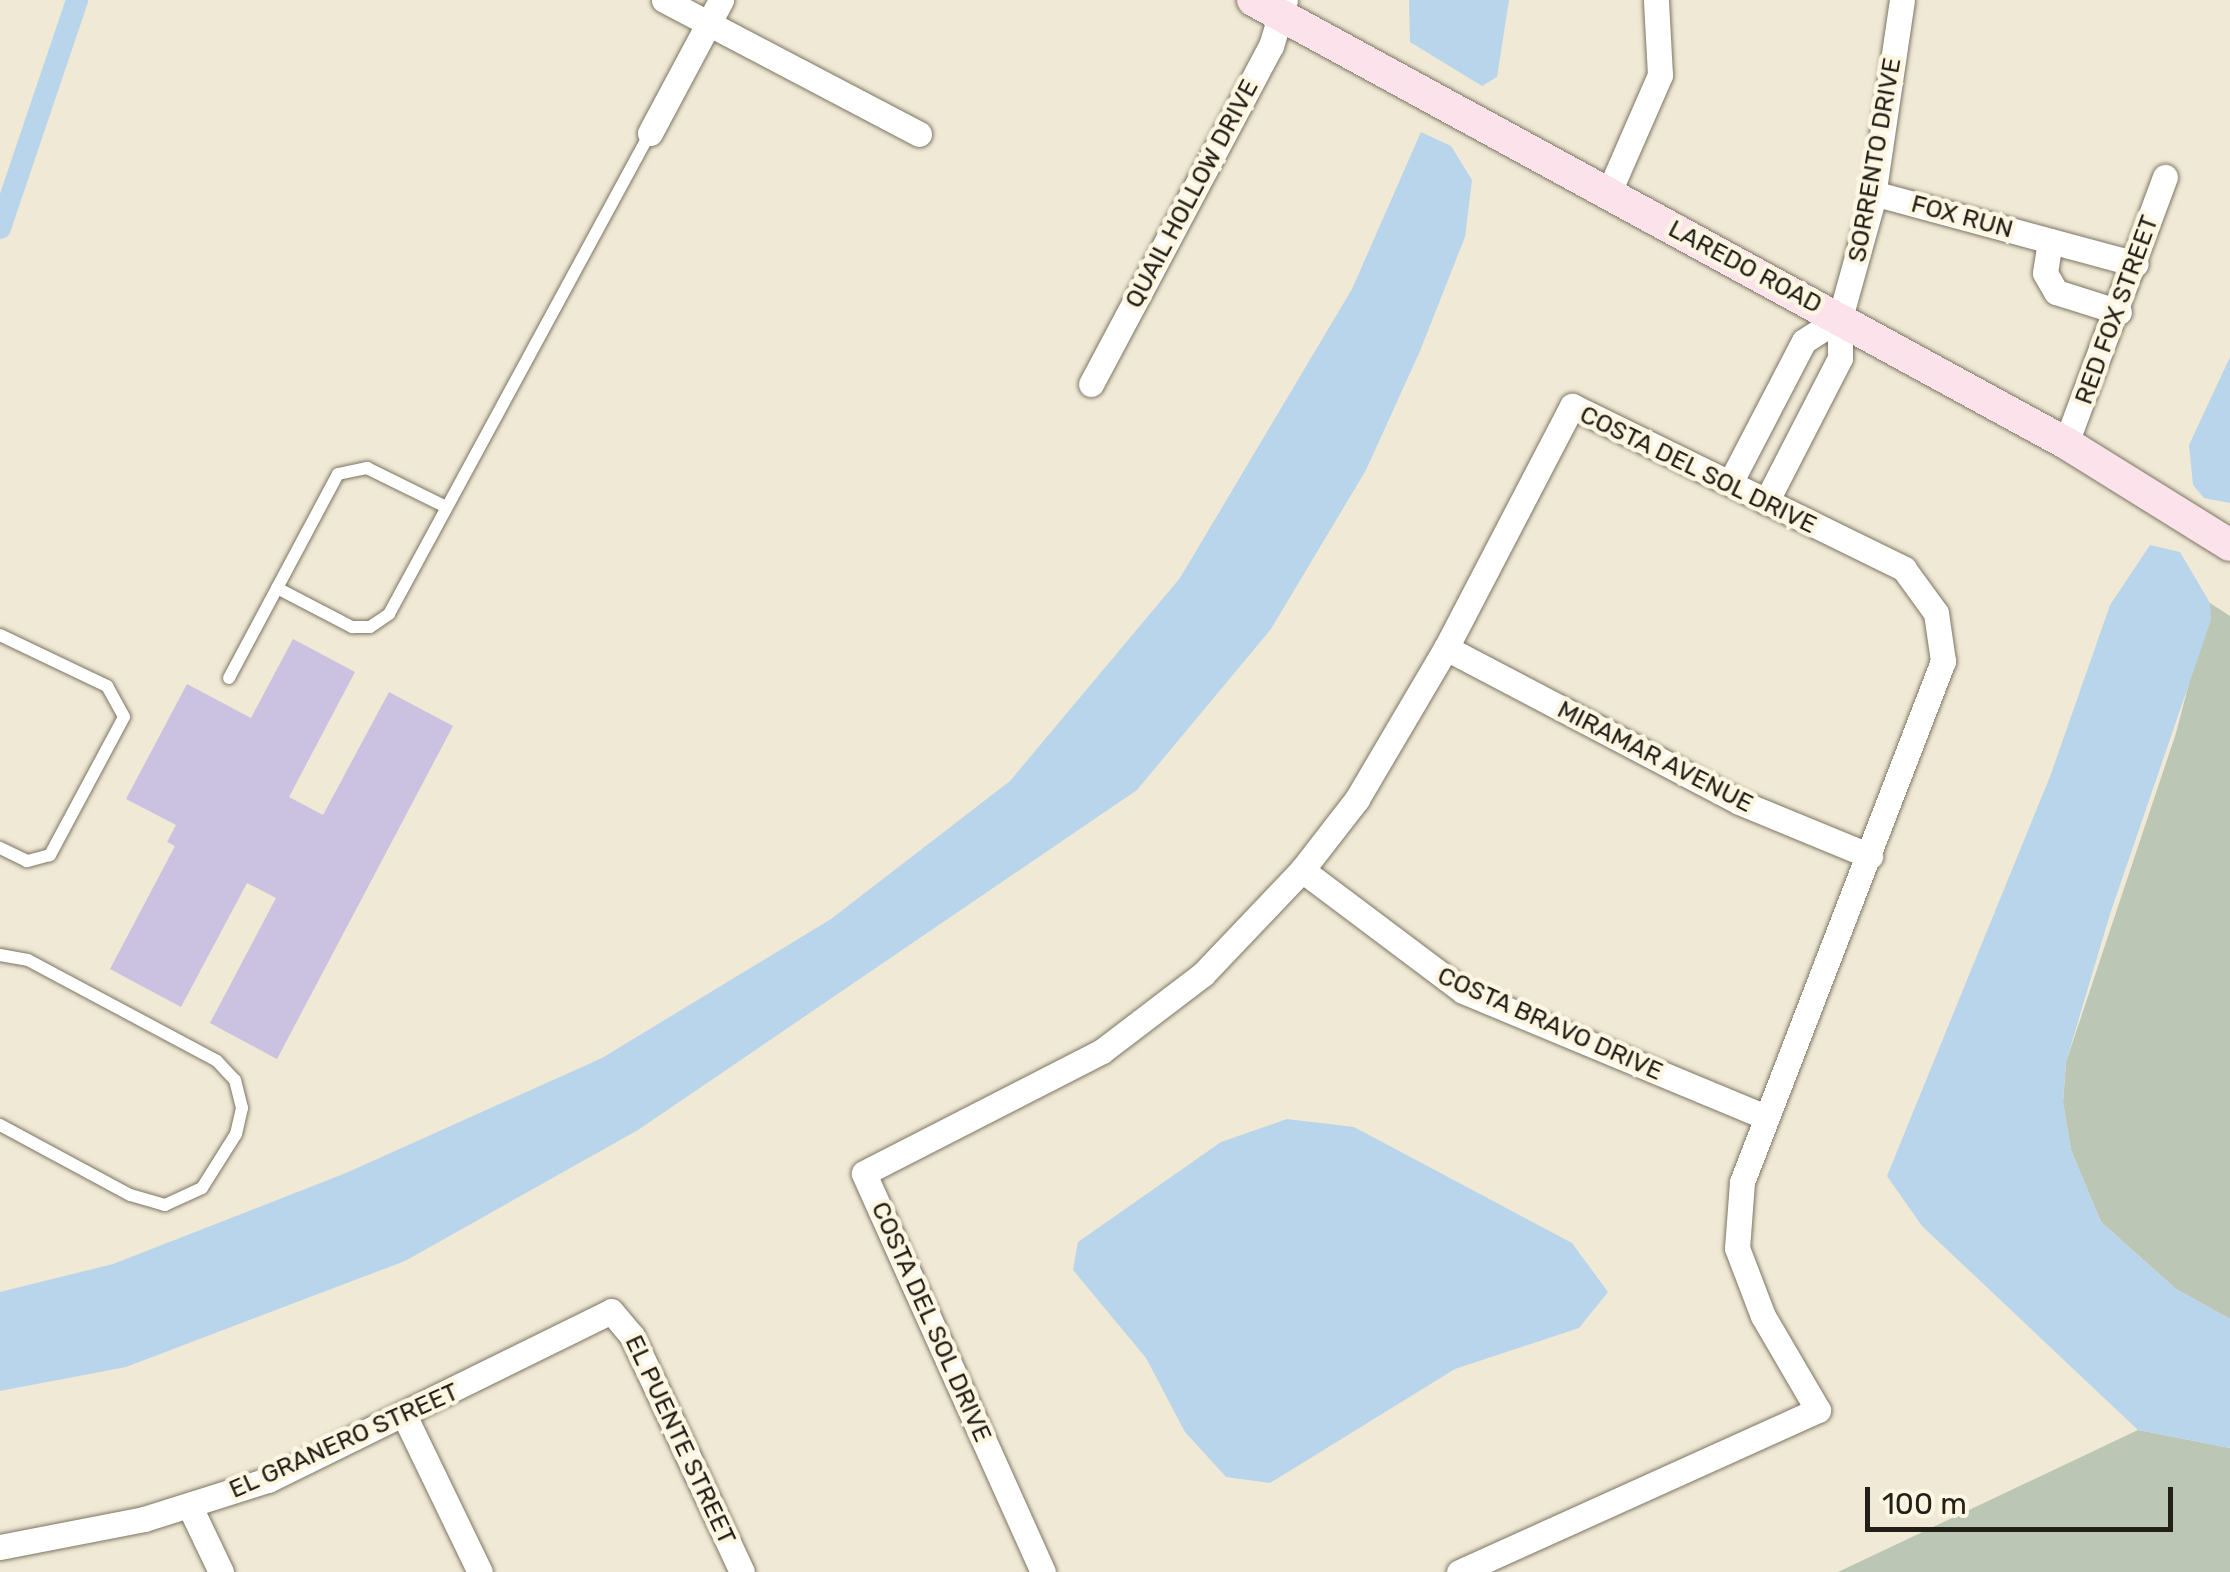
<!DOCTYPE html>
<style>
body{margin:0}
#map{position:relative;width:2230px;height:1572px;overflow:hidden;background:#f0e9d5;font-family:Rubik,sans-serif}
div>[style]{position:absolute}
.green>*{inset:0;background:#bbc6b4}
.water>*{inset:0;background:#b9d5ec}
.canal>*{height:22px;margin:-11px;padding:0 11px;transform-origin:11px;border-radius:11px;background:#b9d5ec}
.building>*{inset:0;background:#cbc1e0}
.roads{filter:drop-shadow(0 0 2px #7c7664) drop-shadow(0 0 2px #7c7664)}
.lane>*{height:12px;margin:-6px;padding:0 6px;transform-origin:6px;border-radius:6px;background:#fff}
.street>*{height:25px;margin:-12.5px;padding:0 12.5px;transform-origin:12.5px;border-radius:12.5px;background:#fff}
.secondary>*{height:32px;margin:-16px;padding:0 16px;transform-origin:16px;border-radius:16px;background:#fbe2eb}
span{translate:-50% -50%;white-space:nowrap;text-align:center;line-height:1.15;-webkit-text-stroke:9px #fdf6e2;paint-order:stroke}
.street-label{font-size:25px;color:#221f18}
.scale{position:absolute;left:1865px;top:1487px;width:308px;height:45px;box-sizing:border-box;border:5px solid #221f18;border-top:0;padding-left:12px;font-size:30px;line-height:35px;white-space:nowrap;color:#221f18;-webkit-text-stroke:8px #fdf6e2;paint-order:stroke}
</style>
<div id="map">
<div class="green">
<div style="clip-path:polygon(2210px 603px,2230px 616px,2230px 1319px,2176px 1289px,2101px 1222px,2071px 1150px,2063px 1102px,2066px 1062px,2176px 733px)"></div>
<div style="clip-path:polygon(2138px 1430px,2230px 1448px,2230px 1572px,1838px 1572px)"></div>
</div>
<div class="water">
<div style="clip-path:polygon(1409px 0,1509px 0,1497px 77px,1482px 86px,1410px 42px)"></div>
<div style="clip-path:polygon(1421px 132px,1451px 146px,1472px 180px,1465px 237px,1420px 351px,1366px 470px,1271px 629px,1137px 790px,638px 1130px,405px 1261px,126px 1367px,0 1391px,0 1292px,113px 1264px,346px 1173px,602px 1058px,831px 919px,1010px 781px,1180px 578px,1352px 289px)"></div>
<div style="clip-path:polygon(2230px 357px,2230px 503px,2204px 498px,2193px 485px,2189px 445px)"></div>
<div style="clip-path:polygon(2150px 545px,2180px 552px,2210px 603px,2211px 620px,2110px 914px,2066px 1062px,2063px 1102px,2071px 1150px,2101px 1222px,2176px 1289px,2230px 1319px,2230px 1448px,2138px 1430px,1922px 1226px,1887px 1176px,2051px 774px,2110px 605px)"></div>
<div style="clip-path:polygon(1287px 1119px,1354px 1127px,1572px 1243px,1608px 1292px,1579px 1328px,1455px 1369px,1270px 1483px,1226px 1477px,1185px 1432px,1146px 1358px,1073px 1270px,1078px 1242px,1221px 1142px)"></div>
</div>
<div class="canal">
<div style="left:0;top:228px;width:241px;rotate:-71.3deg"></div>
</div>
<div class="building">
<div style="clip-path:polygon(293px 639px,355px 672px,289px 797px,323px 815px,389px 692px,453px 726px,277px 1059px,210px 1023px,276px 898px,247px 883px,181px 1007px,110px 969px,175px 846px,167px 842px,176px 825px,126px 799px,187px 684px,251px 718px)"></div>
</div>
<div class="roads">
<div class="lane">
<div style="left:277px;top:588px;width:85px;rotate:27.5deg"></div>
<div style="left:352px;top:627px;width:18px"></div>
<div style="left:370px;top:627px;width:23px;rotate:-34deg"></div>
<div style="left:389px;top:614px;width:547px;rotate:-61.51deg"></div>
<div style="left:0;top:635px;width:119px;rotate:25.5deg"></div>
<div style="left:107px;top:686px;width:35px;rotate:61deg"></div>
<div style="left:124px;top:717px;width:157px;rotate:118.2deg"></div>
<div style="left:50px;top:855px;width:24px;rotate:165deg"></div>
<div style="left:27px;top:861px;width:30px;rotate:-154deg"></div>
<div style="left:229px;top:678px;width:231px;rotate:-61.9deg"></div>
<div style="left:338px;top:474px;width:30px;rotate:-12deg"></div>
<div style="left:367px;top:468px;width:88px;rotate:26.3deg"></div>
<div style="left:0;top:955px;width:28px;rotate:10deg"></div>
<div style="left:28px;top:960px;width:214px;rotate:28.1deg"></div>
<div style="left:217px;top:1061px;width:26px;rotate:47deg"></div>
<div style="left:235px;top:1080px;width:29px;rotate:76deg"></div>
<div style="left:242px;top:1108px;width:27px;rotate:103deg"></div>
<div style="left:236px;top:1134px;width:64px;rotate:122.2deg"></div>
<div style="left:202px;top:1188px;width:41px;rotate:155.3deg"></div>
<div style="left:165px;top:1205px;width:36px;rotate:-164deg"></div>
<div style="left:130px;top:1195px;width:148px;rotate:-151.7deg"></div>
</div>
<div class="street">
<div style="left:664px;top:0;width:288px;rotate:27.7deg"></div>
<div style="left:650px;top:133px;width:151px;rotate:-61.9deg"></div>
<div style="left:1873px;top:193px;width:272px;rotate:15.1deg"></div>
<div style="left:1608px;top:194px;width:130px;rotate:-66.4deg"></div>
<div style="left:1660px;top:75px;width:75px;rotate:-93.1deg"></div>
<div style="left:2050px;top:241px;width:32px;rotate:99deg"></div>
<div style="left:2045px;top:273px;width:22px;rotate:60deg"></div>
<div style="left:2056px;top:292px;width:66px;rotate:17.6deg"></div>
<div style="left:1091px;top:384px;width:383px;rotate:-62deg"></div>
<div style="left:1271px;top:46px;width:48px;rotate:-73.1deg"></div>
<div style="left:2066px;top:443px;width:284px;rotate:-69.6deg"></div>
<div style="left:1730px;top:483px;width:160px;rotate:-62.5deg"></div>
<div style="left:1804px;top:341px;width:43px;rotate:-32.6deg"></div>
<div style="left:1766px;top:502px;width:162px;rotate:-62.8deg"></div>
<div style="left:1840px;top:358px;width:40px;rotate:-90deg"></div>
<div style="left:1840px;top:318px;width:119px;rotate:-74.5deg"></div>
<div style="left:1872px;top:203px;width:205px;rotate:-81.6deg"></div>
<div style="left:1446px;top:648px;width:331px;rotate:27.7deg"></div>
<div style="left:1739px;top:802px;width:142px;rotate:22.4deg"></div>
<div style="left:1302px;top:870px;width:201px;rotate:36.9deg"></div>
<div style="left:1463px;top:991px;width:327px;rotate:22.6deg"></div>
<div style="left:405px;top:1417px;width:172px;rotate:64.2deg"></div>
<div style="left:190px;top:1507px;width:72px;rotate:64.5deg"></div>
<div style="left:0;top:1547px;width:147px;rotate:-11deg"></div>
<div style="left:144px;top:1519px;width:130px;rotate:-17.5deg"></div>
<div style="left:268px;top:1480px;width:382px;rotate:-26.2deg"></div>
<div style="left:611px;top:1311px;width:33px;rotate:50deg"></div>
<div style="left:632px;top:1336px;width:260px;rotate:65deg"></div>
<div style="left:1043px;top:1572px;width:437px;rotate:-114.2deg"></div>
<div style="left:864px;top:1173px;width:267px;rotate:-27.1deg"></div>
<div style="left:1102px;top:1051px;width:127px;rotate:-37.3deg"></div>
<div style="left:1203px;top:974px;width:144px;rotate:-46.4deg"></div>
<div style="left:1302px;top:870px;width:90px;rotate:-52.2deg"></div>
<div style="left:1357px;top:799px;width:175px;rotate:-59.5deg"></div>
<div style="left:1446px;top:648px;width:273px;rotate:-62.5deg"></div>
<div style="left:1572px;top:406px;width:370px;rotate:26.1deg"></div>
<div style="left:1904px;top:569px;width:54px;rotate:54deg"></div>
<div style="left:1936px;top:613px;width:49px;rotate:81.7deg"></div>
<div style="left:1943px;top:661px;width:558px;rotate:111.1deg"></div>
<div style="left:1742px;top:1182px;width:66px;rotate:94.3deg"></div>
<div style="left:1737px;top:1248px;width:73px;rotate:69.1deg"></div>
<div style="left:1763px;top:1316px;width:109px;rotate:59.7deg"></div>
<div style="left:1818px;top:1410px;width:394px;rotate:155.7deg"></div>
</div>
<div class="secondary">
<div style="left:1253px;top:0;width:926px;rotate:28.59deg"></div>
<div style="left:2066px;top:443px;width:193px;rotate:31.9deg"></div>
</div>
</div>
<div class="street-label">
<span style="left:1875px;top:160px;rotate:-80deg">SORRENTO DRIVE</span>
<span style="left:1192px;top:194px;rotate:-62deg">QUAIL HOLLOW DRIVE</span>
<span style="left:1962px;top:217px;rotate:15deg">FOX RUN</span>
<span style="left:1745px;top:267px;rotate:28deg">LAREDO ROAD</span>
<span style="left:2117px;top:310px;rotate:-70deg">RED FOX STREET</span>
<span style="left:1698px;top:470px;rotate:26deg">COSTA DEL SOL DRIVE</span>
<span style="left:1655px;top:757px;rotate:27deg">MIRAMAR AVENUE</span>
<span style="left:1550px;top:1024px;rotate:24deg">COSTA BRAVO DRIVE</span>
<span style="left:931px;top:1322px;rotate:66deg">COSTA DEL SOL DRIVE</span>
<span style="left:680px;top:1440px;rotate:65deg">EL PUENTE STREET</span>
<span style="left:344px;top:1441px;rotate:-24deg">EL GRANERO STREET</span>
</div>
<div class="scale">100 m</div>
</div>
